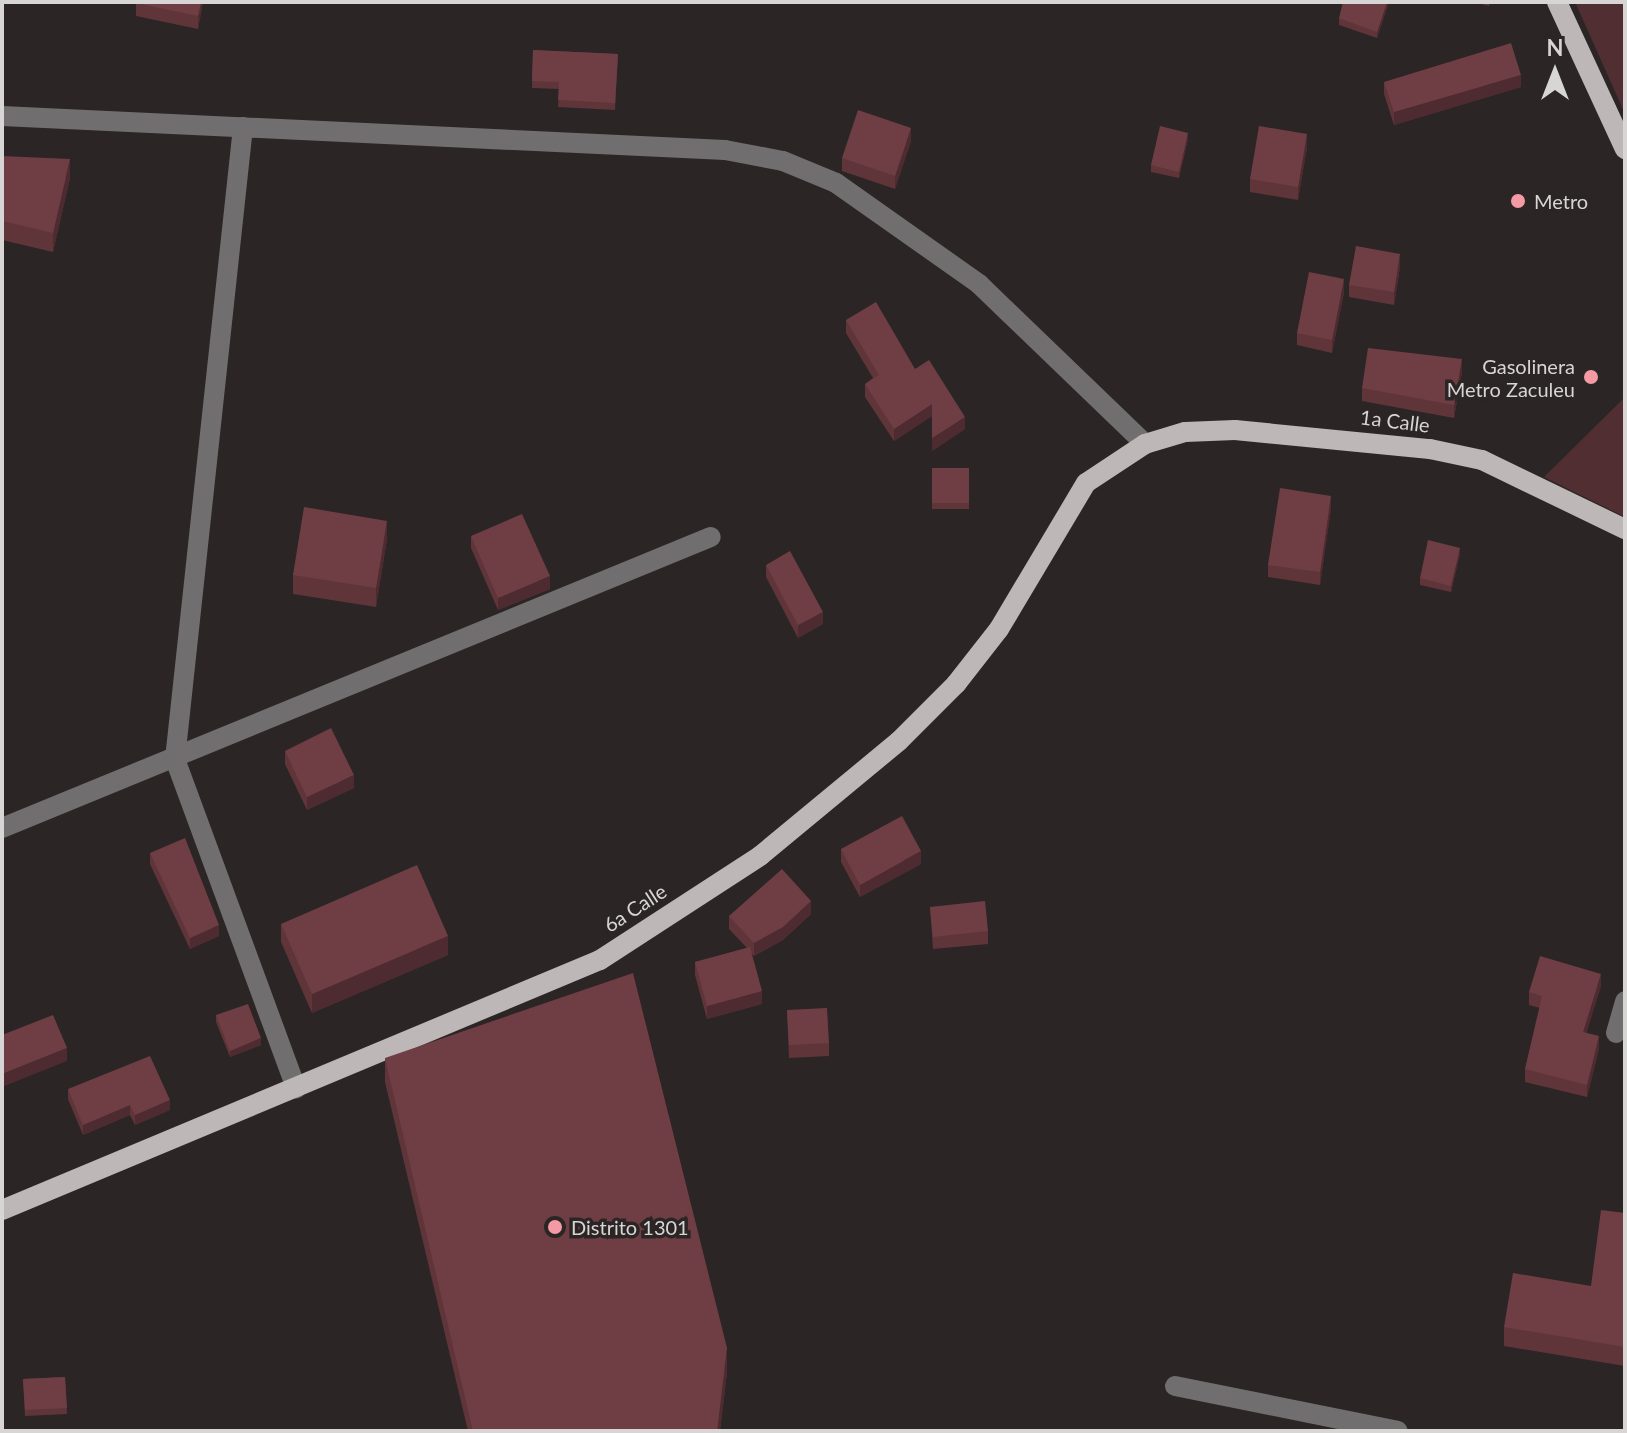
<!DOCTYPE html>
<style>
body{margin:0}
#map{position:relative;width:1627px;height:1433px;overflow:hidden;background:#2b2525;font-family:Lato,sans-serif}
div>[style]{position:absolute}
.green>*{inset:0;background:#502e32}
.minor>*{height:20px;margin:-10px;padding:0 10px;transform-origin:10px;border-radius:10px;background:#716e6f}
.major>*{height:20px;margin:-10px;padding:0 10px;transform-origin:10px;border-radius:10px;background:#bdb7b7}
.wall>*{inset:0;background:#5f353a}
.shaded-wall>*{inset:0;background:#4e2b30}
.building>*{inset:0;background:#6f3e44}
.dots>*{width:22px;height:22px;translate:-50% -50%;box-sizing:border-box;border:4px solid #2b2525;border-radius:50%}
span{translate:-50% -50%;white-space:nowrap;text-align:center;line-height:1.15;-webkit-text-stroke:7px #2b2525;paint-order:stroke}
.poi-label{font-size:20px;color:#d8d5d5}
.left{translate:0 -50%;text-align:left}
.right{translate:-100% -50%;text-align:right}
.street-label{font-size:20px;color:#d8d5d5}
.frame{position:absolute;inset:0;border:4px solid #d8d5d5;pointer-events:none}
.north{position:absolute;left:1515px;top:32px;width:80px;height:80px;-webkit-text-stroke:6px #2b2525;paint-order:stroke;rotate:0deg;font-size:22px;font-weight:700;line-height:32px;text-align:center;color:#d8d5d5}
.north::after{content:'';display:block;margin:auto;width:28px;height:36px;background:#d8d5d5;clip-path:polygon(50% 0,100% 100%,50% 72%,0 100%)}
</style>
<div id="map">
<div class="green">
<div style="clip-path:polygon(1575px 2px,1625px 2px,1625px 114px)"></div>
<div style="clip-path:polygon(1625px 397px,1625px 517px,1544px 477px)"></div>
</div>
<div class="minor">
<div style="left:2px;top:116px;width:724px;rotate:2.69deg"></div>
<div style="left:725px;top:150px;width:59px;rotate:10.7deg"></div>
<div style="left:783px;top:161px;width:57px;rotate:22.5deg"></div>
<div style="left:836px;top:183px;width:175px;rotate:35.2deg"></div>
<div style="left:979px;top:284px;width:231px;rotate:43.9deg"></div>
<div style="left:243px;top:127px;width:636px;rotate:96.14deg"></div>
<div style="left:175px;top:759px;width:351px;rotate:69.8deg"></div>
<div style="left:2px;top:828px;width:766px;rotate:-22.32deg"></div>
<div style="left:1616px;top:1033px;width:33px;rotate:-74deg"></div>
<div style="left:1175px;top:1386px;width:227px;rotate:11.4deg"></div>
</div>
<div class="major">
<div style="left:1557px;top:2px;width:162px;rotate:65.2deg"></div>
<div style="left:2px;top:1210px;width:648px;rotate:-22.69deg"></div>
<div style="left:600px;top:960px;width:191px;rotate:-33deg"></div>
<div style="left:760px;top:856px;width:180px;rotate:-39.6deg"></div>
<div style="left:899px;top:741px;width:81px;rotate:-45deg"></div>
<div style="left:956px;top:684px;width:70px;rotate:-52deg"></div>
<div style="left:999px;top:629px;width:170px;rotate:-59.2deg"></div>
<div style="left:1086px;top:483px;width:71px;rotate:-33.5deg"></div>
<div style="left:1145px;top:444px;width:42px;rotate:-16.7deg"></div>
<div style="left:1185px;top:432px;width:50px;rotate:-2.3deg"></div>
<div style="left:1235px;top:430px;width:196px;rotate:5.6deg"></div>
<div style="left:1430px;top:449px;width:53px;rotate:11.9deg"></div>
<div style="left:1482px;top:460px;width:159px;rotate:25.8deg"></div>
</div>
<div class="wall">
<div style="clip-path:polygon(136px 2px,203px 2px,198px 29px,136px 16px)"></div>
<div style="clip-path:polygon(1389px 2px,1377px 38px,1339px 25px,1339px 18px)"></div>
<div style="clip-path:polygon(1474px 2px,1490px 2px,1489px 6px)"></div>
<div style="clip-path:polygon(533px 50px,618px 54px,615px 110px,558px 107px,559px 89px,532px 88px)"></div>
<div style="clip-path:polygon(1384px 82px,1521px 87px,1394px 125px,1384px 94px)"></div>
<div style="clip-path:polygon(1188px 139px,1179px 178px,1151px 172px,1151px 165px)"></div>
<div style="clip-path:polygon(911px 141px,895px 189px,842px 171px,842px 158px)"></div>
<div style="clip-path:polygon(1307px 147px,1298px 200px,1250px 192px,1250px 179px)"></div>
<div style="clip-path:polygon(2px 156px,70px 178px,53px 252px,2px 240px)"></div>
<div style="clip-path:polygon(1400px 267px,1394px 305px,1349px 297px,1349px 285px)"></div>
<div style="clip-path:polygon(1344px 292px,1332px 353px,1297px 345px,1297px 333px)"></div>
<div style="clip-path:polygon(846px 320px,915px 369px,965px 429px,932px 451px,932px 416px,894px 441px,865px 397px,865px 384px,873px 378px,846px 333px)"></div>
<div style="clip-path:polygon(1462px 372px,1454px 418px,1362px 401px,1362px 388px)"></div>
<div style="clip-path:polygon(932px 468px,969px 468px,969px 509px,932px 509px)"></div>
<div style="clip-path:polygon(1331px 508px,1320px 585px,1268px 577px,1268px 565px)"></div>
<div style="clip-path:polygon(471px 536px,550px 589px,498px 610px,471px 548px)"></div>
<div style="clip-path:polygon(387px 539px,376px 607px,293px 594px,293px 575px)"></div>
<div style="clip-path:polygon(1460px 554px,1451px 592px,1420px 585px,1420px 578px)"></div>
<div style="clip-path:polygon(766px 565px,823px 624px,798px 638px,766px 577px)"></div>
<div style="clip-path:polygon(285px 751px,354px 788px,307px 810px,285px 764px)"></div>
<div style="clip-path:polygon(841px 849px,921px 864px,860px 897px,841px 862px)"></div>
<div style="clip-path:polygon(150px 853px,219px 936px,190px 949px,150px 864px)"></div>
<div style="clip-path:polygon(930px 907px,988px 931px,988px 944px,933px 949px)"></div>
<div style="clip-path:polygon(811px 914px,783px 940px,754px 956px,751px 953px,762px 1004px,707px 1019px,695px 975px,695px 962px,747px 948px,729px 929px,729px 916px)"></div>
<div style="clip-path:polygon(281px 924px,448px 955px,312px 1013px,281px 942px)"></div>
<div style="clip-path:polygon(1601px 986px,1586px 1033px,1599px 1049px,1587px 1097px,1525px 1082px,1525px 1069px,1540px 1008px,1529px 1005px,1529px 992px)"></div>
<div style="clip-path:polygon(787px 1010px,829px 1043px,829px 1056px,789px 1058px)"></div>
<div style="clip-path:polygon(216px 1015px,261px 1045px,230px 1057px,216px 1022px)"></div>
<div style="clip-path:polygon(385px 1058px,727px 1372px,720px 1431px,468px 1431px,385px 1082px)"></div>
<div style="clip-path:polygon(68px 1089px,170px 1110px,135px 1125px,130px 1115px,83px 1135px,68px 1099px)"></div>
<div style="clip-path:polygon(1625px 1213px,1625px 1366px,1504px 1346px,1504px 1327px,1591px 1286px)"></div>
<div style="clip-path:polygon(65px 1377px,67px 1414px,25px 1416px,23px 1379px)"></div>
</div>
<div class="shaded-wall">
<div style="clip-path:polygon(201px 2px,203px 2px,198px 29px,198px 16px)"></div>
<div style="clip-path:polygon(1387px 2px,1389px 2px,1377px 38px,1377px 32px)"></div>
<div style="clip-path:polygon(1521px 75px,1521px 87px,1394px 125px,1394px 112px)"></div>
<div style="clip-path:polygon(911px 128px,911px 141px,895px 189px,895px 176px)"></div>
<div style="clip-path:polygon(1188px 133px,1188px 139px,1179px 178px,1179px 172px)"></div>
<div style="clip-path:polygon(1307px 134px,1307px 147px,1298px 200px,1298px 187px)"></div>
<div style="clip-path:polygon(70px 159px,70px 178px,53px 252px,53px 233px)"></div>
<div style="clip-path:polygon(1400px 254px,1400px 267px,1394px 305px,1394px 292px)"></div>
<div style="clip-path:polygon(1344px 279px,1344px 292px,1332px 353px,1332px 340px)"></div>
<div style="clip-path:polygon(1462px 359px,1462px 372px,1454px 418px,1454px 405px)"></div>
<div style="clip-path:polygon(932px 404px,932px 416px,894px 441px,894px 429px)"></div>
<div style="clip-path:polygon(965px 417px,965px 429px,932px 451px,932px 438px)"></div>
<div style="clip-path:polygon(1331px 496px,1331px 508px,1320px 585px,1320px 572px)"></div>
<div style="clip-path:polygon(387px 521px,387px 539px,376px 607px,376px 588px)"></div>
<div style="clip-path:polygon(1460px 548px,1460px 554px,1451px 592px,1451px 586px)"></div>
<div style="clip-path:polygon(550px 576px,550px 589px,498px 610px,498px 598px)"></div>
<div style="clip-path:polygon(823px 612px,823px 624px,798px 638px,798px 625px)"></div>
<div style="clip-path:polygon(354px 775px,354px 788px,307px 810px,307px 797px)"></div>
<div style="clip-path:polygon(921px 851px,921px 864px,860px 897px,860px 885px)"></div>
<div style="clip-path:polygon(811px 901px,811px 914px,783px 940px,754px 956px,754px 943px)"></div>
<div style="clip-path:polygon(219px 925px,219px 936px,190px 949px,190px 938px)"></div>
<div style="clip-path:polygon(448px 936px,448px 955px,312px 1013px,312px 994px)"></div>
<div style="clip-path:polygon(1601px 974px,1601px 986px,1583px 1045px,1583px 1032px)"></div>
<div style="clip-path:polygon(762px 991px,762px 1004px,707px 1019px,707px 1006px)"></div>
<div style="clip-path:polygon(1599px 1036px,1599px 1049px,1587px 1097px,1587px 1085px)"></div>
<div style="clip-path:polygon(261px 1038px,261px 1045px,230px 1057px,230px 1051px)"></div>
<div style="clip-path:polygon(67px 1048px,67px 1061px,2px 1087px,2px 1074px)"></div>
<div style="clip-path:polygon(170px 1100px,170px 1110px,135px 1125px,135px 1115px)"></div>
<div style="clip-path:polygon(130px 1105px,130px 1115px,83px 1135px,83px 1125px)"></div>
<div style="clip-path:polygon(727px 1348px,727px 1372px,720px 1431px,717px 1431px)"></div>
</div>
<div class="building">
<div style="clip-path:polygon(136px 2px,201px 2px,198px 16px,136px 3px)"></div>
<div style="clip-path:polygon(1343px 2px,1387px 2px,1377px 32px,1339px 18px)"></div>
<div style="clip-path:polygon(1511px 43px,1521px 75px,1394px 112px,1384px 82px)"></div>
<div style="clip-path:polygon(533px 50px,618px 54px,615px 103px,558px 100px,559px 82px,532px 81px)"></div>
<div style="clip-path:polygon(858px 110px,911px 128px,895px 176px,842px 158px)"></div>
<div style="clip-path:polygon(1160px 126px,1188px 133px,1179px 172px,1151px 165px)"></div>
<div style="clip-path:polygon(1259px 126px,1307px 134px,1298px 187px,1250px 179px)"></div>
<div style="clip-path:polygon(2px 156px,70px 159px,53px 233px,2px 221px)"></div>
<div style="clip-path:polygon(1356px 246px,1400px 254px,1394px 292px,1349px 285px)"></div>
<div style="clip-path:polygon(1309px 272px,1344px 279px,1332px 340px,1297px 333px)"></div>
<div style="clip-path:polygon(876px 302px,915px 369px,929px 360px,965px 417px,932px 438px,932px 404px,894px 429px,865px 384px,879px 375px,846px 320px)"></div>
<div style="clip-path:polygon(1368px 348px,1462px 359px,1454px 405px,1362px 388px)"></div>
<div style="clip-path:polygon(932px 468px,969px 468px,969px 503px,932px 503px)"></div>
<div style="clip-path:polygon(1280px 488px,1331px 496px,1320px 572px,1268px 565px)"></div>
<div style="clip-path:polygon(304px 507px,387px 521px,376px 588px,293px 575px)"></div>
<div style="clip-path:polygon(522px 514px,550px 576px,498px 598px,471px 536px)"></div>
<div style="clip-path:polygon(1428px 540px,1460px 548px,1451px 586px,1420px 578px)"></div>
<div style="clip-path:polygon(790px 551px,823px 612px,798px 625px,766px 565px)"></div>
<div style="clip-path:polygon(331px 728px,354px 775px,307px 797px,285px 751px)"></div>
<div style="clip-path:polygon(902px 816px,921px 851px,860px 885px,841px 849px)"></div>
<div style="clip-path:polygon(185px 838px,219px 925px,190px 938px,150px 853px)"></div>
<div style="clip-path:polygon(417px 865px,448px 936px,312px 994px,281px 924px)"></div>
<div style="clip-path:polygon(782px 869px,811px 901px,783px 927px,754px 943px,729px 916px)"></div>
<div style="clip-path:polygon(985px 901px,988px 931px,933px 937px,930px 907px)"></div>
<div style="clip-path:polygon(750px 947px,762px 991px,707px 1006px,695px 962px)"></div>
<div style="clip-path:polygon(1540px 956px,1601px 974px,1583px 1032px,1599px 1036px,1587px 1085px,1525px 1069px,1542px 996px,1529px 992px)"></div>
<div style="clip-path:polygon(633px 973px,727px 1348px,717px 1431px,473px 1431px,385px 1058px)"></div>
<div style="clip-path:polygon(248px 1004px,261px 1038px,230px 1051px,216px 1015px)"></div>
<div style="clip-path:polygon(827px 1008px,829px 1043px,789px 1045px,787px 1010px)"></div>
<div style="clip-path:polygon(53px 1015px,67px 1048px,2px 1074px,2px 1035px)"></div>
<div style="clip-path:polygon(150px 1056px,170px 1100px,135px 1115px,130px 1105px,83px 1125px,68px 1089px)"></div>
<div style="clip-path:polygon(1601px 1210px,1625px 1213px,1625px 1347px,1504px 1327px,1513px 1273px,1591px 1286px)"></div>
<div style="clip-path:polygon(65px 1377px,67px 1408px,25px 1410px,23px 1379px)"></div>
</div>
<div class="dots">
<div style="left:1518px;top:201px;background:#f49aa4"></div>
<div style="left:1591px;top:377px;background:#f49aa4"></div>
<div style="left:555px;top:1227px;background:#f49aa4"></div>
</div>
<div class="poi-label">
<span class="left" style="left:1534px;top:201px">Metro</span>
<span class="right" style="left:1575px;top:378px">Gasolinera<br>Metro Zaculeu</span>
<span class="left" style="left:571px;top:1227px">Distrito 1301</span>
</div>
<div class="street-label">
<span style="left:1395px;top:421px;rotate:7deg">1a Calle</span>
<span style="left:635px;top:908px;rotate:-33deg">6a Calle</span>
</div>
<div class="frame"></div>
<div class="north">N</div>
</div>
